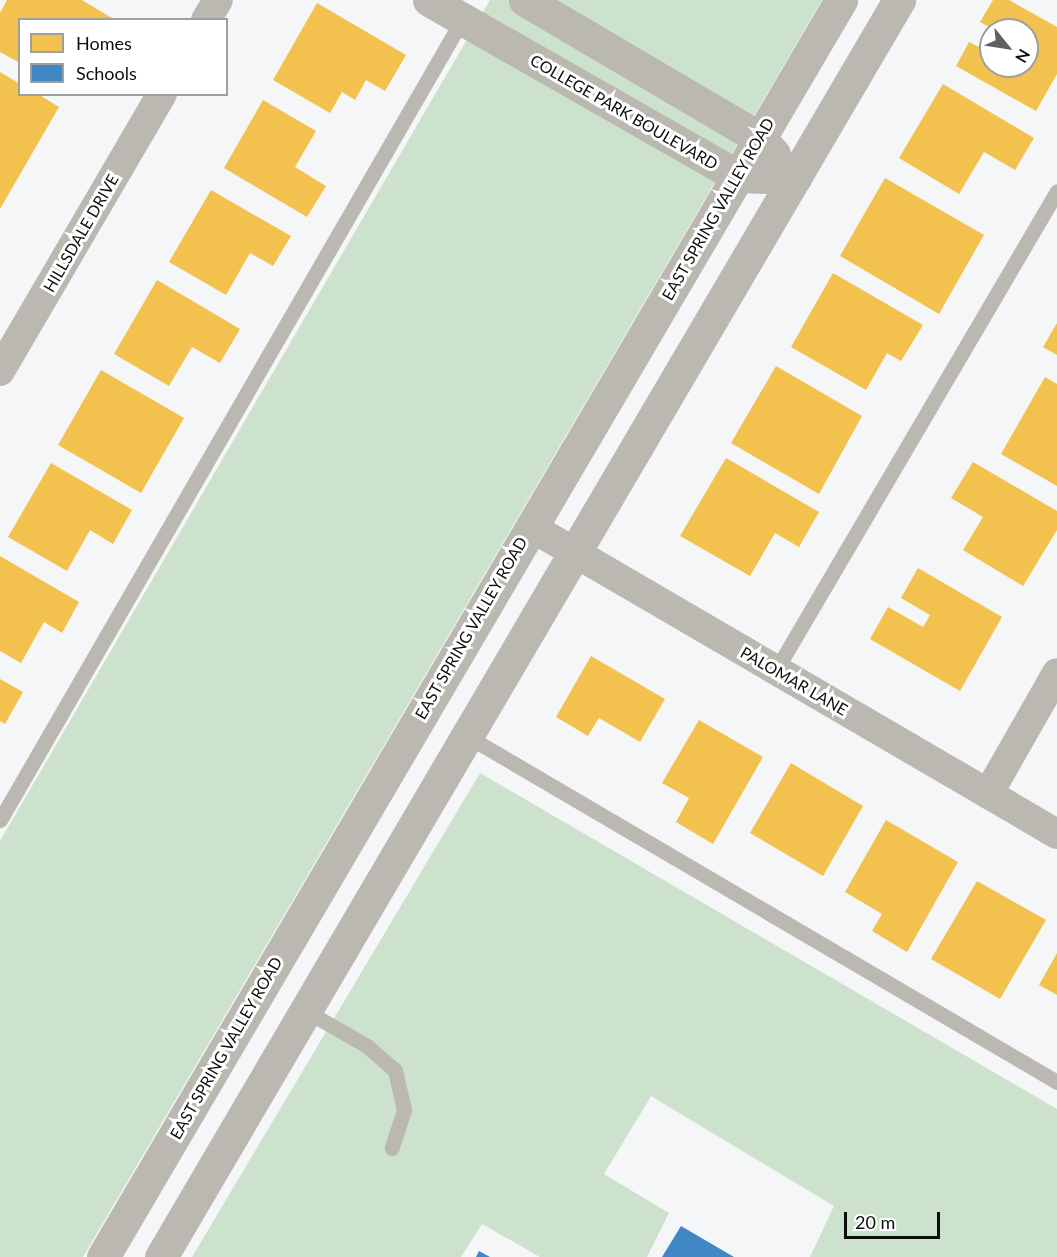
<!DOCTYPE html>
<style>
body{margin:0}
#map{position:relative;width:1057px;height:1257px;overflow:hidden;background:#f5f6f8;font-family:Lato,sans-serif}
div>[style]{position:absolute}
.green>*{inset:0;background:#cde2cc}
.homes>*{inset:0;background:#f2c14e}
.schools>*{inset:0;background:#3f88c5}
.service>*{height:15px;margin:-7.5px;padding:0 7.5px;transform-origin:7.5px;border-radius:7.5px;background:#bab8b1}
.minor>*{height:30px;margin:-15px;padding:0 15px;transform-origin:15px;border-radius:15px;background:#bab8b1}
.tertiary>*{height:33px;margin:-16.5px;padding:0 16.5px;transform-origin:16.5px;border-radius:16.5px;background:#bab8b1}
span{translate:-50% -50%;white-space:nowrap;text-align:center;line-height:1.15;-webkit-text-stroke:6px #fff;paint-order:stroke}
.street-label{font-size:16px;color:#0e0e0f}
.legend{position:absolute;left:18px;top:18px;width:210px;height:78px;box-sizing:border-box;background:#fff;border:2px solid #9f9f9f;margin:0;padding:8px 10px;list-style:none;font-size:18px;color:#0e0e0f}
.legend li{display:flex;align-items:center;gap:12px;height:30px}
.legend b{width:30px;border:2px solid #9f9f9f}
.north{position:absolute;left:979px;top:18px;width:60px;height:60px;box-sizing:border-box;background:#fff;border:2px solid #9f9f9f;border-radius:50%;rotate:120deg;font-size:16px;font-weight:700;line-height:24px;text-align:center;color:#0e0e0f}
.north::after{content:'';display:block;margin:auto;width:21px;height:27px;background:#5f5f61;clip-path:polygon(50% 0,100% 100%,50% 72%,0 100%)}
.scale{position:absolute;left:844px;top:1212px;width:96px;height:27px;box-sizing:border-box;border:3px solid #0e0e0f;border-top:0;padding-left:8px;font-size:18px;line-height:21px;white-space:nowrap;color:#0e0e0f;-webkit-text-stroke:4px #fff;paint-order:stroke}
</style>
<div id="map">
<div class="green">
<div style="clip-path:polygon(490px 0,822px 0,83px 1257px,0 1257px,0 841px)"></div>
<div style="clip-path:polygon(480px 773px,1057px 1109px,1057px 1257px,810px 1257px,834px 1206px,651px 1096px,604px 1174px,669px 1213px,647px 1257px,540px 1257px,482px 1224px,461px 1257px,192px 1257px)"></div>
</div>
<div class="homes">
<div style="clip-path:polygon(7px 0,82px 0,112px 18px,20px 20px,20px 63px,0 52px,0 13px)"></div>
<div style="clip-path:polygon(993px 0,1009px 0,1057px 27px,1057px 74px,1036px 111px,956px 66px,969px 42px,987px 51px,991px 44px,991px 66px,1027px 66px,1027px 30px,995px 30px,980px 22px)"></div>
<div style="clip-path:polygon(317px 3px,406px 55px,385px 91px,366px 80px,355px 100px,342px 92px,330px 113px,273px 80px)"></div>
<div style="clip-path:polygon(0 72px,20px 84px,20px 94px,38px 94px,59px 107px,0 209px)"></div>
<div style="clip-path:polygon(943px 84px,1034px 138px,1015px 170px,984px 152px,959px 194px,899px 158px)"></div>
<div style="clip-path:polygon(263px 100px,316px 131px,295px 167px,326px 186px,307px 217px,224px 168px)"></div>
<div style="clip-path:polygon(885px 178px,984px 235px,939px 314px,840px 256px)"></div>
<div style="clip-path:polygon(211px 190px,291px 236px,273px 266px,250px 253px,226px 295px,169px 262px)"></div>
<div style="clip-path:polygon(833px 273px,923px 325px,901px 361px,887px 353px,866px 390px,791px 347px)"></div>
<div style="clip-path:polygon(157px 280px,240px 329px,220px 363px,192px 347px,169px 386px,114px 354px)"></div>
<div style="clip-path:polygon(1057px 323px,1057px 355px,1043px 347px)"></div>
<div style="clip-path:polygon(776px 366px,862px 416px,819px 494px,731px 443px)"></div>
<div style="clip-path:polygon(101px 370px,184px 418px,141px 493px,58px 445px)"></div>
<div style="clip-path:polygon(1045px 377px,1057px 384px,1057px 486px,1001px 454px)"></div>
<div style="clip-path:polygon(726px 458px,819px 512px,799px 547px,775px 533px,750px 576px,680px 536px)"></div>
<div style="clip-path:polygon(973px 462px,1057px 511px,1057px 530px,1023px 586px,963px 550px,983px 517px,951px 498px)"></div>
<div style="clip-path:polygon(51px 463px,132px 510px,113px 544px,90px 530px,67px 571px,8px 537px)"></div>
<div style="clip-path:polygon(0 556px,79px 602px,62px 633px,44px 622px,21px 663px,0 651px)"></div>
<div style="clip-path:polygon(918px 568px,1002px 617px,960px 691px,870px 639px,888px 607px,923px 627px,930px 615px,901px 598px)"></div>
<div style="clip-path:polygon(591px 656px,665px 699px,640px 742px,599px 718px,588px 736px,556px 717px)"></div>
<div style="clip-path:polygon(0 679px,23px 692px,5px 724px,0 721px)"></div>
<div style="clip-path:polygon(699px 720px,763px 757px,713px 844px,676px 822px,689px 798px,662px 783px)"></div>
<div style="clip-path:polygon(791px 763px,863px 806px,823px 876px,750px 833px)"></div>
<div style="clip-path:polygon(886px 820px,958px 862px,907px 952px,872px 931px,882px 914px,845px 892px)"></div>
<div style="clip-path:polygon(977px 881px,1046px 920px,1000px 999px,931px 959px)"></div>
<div style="clip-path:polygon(1057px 953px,1057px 995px,1039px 985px)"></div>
</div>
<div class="schools">
<div style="clip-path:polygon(681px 1226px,734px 1257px,662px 1257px)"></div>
<div style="clip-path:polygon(479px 1251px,490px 1257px,476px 1257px)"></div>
</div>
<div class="service">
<div style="left:776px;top:670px;width:555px;rotate:-59.6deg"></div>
<div style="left:467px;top:736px;width:684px;rotate:30.39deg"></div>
<div style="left:0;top:820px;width:924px;rotate:-59.99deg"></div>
<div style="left:306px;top:1011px;width:70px;rotate:29.8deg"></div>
<div style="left:367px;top:1046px;width:37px;rotate:41deg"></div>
<div style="left:395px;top:1070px;width:41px;rotate:77.3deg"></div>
<div style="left:404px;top:1110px;width:40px;rotate:108deg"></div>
</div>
<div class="minor">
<div style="left:206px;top:20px;width:23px;rotate:-59deg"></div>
<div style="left:0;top:371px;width:321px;rotate:-59.7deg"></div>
<div style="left:531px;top:527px;width:609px;rotate:30.27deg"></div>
<div style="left:988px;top:794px;width:139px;rotate:-60.3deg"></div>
</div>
<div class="tertiary">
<div style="left:429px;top:0;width:356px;rotate:29.7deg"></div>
<div style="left:738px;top:176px;width:57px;rotate:2deg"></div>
<div style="left:525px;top:0;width:272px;rotate:30.5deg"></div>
<div style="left:759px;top:138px;width:22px;rotate:47deg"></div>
<div style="left:103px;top:1257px;width:1458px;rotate:-59.58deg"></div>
<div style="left:161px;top:1257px;width:1458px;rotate:-59.58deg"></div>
</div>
<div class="street-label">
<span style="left:624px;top:112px;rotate:30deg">COLLEGE PARK BOULEVARD</span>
<span style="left:718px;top:209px;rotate:-60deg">EAST SPRING VALLEY ROAD</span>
<span style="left:81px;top:233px;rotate:-60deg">HILLSDALE DRIVE</span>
<span style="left:471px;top:628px;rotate:-60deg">EAST SPRING VALLEY ROAD</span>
<span style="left:794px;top:681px;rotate:30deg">PALOMAR LANE</span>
<span style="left:226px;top:1048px;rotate:-60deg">EAST SPRING VALLEY ROAD</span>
</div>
<ul class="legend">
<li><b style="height:16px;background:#f2c14e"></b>Homes</li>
<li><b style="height:16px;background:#3f88c5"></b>Schools</li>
</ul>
<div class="north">N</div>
<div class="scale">20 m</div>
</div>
